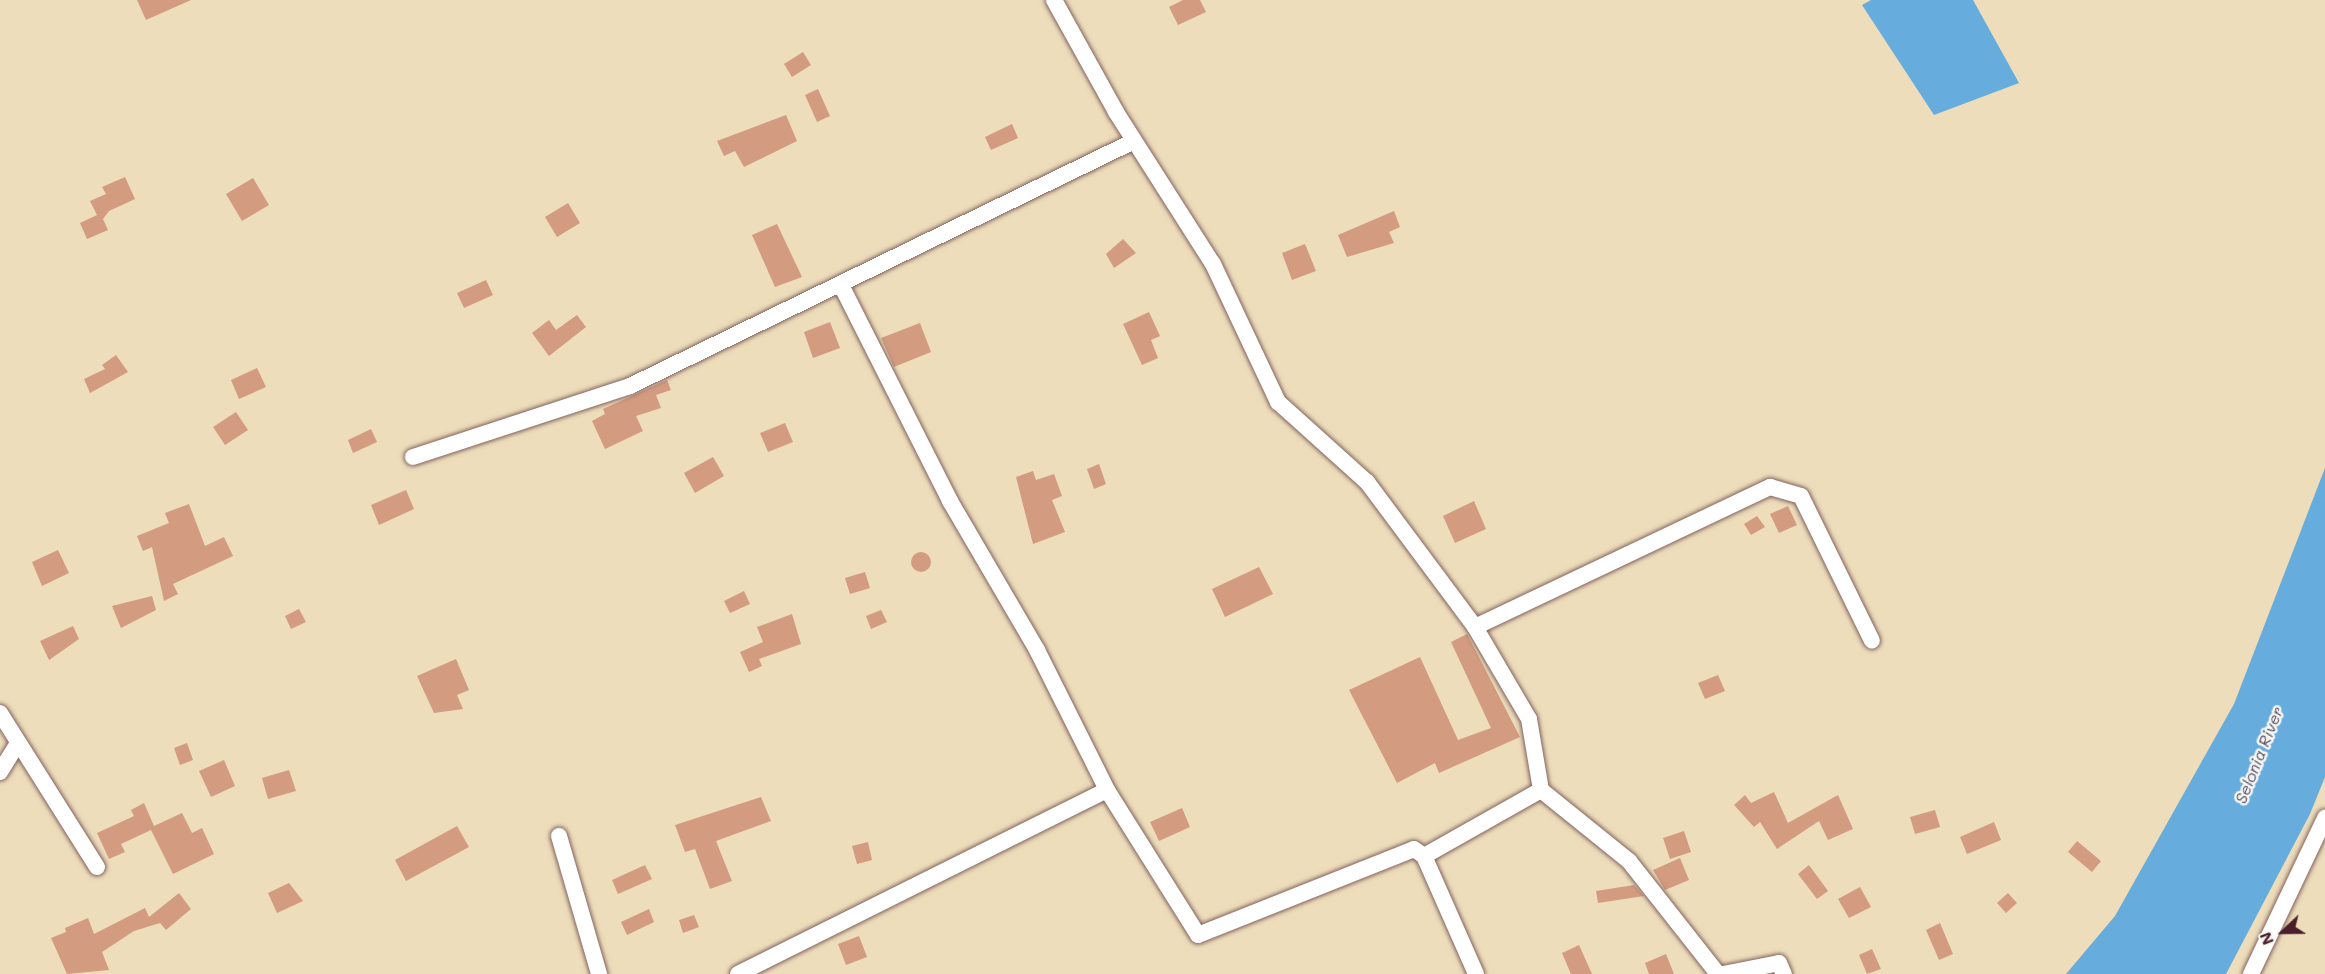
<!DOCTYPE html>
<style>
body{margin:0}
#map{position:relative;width:2325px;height:974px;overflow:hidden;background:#edddbb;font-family:Mali,sans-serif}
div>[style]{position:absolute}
.water>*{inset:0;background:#66acdc}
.building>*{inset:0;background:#d39b80}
.round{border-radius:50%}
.roads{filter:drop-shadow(0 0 2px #83625d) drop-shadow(0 0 2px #83625d)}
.street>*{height:16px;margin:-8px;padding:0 8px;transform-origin:8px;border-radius:8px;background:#fff}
span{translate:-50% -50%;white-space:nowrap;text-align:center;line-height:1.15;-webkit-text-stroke:5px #f6f6f2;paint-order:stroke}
.water-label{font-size:16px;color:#545069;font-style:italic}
.north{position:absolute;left:2253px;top:902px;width:60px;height:60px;-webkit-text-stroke:4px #f6f6f2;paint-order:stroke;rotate:248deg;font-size:16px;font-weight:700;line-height:24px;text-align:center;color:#4a1f2b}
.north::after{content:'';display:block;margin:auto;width:21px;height:27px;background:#4a1f2b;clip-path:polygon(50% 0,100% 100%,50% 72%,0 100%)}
</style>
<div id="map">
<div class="water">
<div style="clip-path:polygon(1871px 0,1973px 0,2019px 83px,1934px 115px,1862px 5px)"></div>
<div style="clip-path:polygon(2325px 468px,2325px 777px,2310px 814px,2226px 974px,2066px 974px,2115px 916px,2234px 704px)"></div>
</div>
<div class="building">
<div style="clip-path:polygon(137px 0,191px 0,146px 20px)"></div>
<div style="clip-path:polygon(1183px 0,1200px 0,1206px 12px,1178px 25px,1169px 7px)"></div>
<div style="clip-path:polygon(803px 52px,811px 65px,792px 77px,784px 64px)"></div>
<div style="clip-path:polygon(818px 89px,830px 116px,817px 122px,805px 95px)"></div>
<div style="clip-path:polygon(786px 115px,797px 141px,744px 167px,735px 151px,724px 156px,717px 141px)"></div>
<div style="clip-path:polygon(1012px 124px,1018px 138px,991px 150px,985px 137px)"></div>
<div style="clip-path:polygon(125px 177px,135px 199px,109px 211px,103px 219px,108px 230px,87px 239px,80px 223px,97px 215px,90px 201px,106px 194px,102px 187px)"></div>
<div style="clip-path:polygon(253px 178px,269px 205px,242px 221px,226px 194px)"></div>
<div style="clip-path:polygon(568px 203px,580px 223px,557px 237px,545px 217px)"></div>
<div style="clip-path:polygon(1394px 211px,1400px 227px,1389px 232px,1394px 243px,1347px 257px,1338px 235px)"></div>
<div style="clip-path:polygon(777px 224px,802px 277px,775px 287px,752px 235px)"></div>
<div style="clip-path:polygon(1123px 239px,1136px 253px,1114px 268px,1106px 254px)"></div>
<div style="clip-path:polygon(1305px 244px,1316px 271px,1292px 280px,1282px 253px)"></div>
<div style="clip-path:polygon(486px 280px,493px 295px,464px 308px,457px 293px)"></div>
<div style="clip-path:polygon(1149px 312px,1160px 336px,1151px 340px,1158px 358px,1142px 365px,1123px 324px)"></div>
<div style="clip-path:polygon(577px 315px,586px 327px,549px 356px,532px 333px,549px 320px,556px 330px)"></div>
<div style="clip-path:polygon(830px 322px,840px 348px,813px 358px,804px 332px)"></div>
<div style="clip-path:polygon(920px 323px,931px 352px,894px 367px,881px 338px)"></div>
<div style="clip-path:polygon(116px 355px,128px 372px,90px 393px,84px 379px,105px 369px,102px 365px)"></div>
<div style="clip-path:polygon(257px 368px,266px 387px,239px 399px,231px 380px)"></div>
<div style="clip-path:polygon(667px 380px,671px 390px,656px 395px,661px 408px,636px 416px,643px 431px,605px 449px,592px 421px,605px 414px,603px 409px)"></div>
<div style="clip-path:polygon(236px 412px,248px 430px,225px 445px,213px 427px)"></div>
<div style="clip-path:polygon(785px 423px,793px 442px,768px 452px,760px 433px)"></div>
<div style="clip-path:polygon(371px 429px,377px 442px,353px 453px,348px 440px)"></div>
<div style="clip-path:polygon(713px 457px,724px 476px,695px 493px,684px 473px)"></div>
<div style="clip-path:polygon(1099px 464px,1106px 484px,1094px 489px,1087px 469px)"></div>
<div style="clip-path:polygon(1033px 471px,1036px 480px,1054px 474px,1062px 496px,1052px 500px,1065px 532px,1033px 544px,1016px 477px)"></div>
<div style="clip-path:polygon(406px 490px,414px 509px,379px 525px,371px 505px)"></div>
<div style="clip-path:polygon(1474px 501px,1486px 529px,1455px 543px,1443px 516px)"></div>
<div style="clip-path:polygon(189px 504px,205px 546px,224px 537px,233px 556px,173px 584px,178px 594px,164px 601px,152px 547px,143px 551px,137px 536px,169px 523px,165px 513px)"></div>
<div style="clip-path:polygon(1788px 506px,1797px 525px,1779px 533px,1770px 514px)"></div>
<div style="clip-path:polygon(1757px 516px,1765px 527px,1751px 535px,1744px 524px)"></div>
<div style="clip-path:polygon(58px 550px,69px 573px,42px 586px,32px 562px)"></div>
<div class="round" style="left:911px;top:552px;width:20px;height:20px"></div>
<div style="clip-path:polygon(1259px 567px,1273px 594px,1225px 617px,1212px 589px)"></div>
<div style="clip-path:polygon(865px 572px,870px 588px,850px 594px,845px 578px)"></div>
<div style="clip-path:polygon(744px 591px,750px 604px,730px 613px,724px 601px)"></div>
<div style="clip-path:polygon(152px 596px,156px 610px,121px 628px,112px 606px)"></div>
<div style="clip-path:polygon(299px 609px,306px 622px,291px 629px,285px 616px)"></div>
<div style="clip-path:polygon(881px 610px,887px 622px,871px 629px,866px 616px)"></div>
<div style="clip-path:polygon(792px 614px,801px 644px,759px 659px,762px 666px,749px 672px,740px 652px,763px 642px,757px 627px)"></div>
<div style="clip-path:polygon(73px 626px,79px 639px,49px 660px,40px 641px)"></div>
<div style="clip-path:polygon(1467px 634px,1520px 737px,1439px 773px,1435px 763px,1397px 783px,1349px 690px,1420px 657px,1458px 740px,1491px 728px,1451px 642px)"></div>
<div style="clip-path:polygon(456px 659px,469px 690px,457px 695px,463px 709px,434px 713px,417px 676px)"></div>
<div style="clip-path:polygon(1718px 675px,1725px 691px,1705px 699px,1698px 683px)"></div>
<div style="clip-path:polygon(187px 743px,193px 760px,180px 765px,174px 748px)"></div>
<div style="clip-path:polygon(224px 760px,235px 786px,211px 797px,199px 771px)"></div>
<div style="clip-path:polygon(289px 770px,296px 791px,268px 799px,262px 778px)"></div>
<div style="clip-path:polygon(1774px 792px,1788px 823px,1838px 795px,1853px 829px,1828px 840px,1819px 821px,1777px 849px,1760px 822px,1754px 827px,1734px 805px,1745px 795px,1751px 803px)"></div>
<div style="clip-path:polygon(761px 797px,771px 821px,716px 841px,732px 881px,710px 889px,695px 849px,685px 852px,675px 825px)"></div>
<div style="clip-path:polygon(144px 803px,154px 826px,182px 813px,192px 833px,202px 828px,214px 854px,173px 874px,151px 830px,121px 844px,125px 852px,109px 859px,97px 833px,134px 816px,131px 810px)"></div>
<div style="clip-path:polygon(1182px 808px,1190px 827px,1159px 841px,1150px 822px)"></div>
<div style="clip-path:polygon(1935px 810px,1940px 827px,1915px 834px,1910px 817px)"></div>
<div style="clip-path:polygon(1994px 822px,2001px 840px,1967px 854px,1960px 837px)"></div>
<div style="clip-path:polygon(457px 826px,469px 847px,406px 881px,395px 860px)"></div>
<div style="clip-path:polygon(1684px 831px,1691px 852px,1670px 859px,1663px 838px)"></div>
<div style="clip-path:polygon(2077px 841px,2101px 861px,2092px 872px,2068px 852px)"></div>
<div style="clip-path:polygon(868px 842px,872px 860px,857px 864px,852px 846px)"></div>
<div style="clip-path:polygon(1680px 858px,1689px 880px,1665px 890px,1653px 870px)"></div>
<div style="clip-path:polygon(645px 865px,652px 879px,618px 894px,612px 880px)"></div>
<div style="clip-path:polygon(1809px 865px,1828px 891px,1817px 899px,1798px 874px)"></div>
<div style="clip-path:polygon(289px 883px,303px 901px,277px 913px,268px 893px)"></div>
<div style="clip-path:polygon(1634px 885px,1644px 896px,1598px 903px,1596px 891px)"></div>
<div style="clip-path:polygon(1860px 887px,1871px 907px,1849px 918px,1838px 899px)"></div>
<div style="clip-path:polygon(179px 893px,191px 909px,166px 930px,160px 923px,134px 931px,102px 952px,109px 970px,67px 974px,51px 938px,66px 932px,65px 928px,88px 918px,94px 934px,145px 908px,149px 917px)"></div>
<div style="clip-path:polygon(2008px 893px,2017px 903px,2006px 913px,1997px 903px)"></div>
<div style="clip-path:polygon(649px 909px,654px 922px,627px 935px,621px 922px)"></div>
<div style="clip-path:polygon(694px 915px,699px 927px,683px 933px,679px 920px)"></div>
<div style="clip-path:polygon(1940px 923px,1953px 954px,1939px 960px,1926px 930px)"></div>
<div style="clip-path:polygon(859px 936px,867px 957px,846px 965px,838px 944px)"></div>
<div style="clip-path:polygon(1579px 945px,1592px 974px,1571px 974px,1562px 953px)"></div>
<div style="clip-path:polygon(1872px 949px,1881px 969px,1867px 974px,1859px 955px)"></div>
<div style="clip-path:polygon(1666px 954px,1674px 974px,1649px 974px,1645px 963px)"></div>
</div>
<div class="roads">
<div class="street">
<div style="left:1054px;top:0;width:128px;rotate:61deg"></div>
<div style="left:1116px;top:112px;width:180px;rotate:57.5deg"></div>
<div style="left:1213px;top:264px;width:153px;rotate:64.8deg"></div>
<div style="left:1278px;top:402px;width:120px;rotate:42deg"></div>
<div style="left:1367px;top:482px;width:181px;rotate:53.3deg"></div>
<div style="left:1475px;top:627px;width:107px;rotate:59.6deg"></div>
<div style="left:1529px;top:719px;width:72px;rotate:80.4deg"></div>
<div style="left:1541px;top:790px;width:113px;rotate:38.9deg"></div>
<div style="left:1629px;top:861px;width:144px;rotate:51.8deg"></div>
<div style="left:841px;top:285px;width:242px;rotate:63.2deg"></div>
<div style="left:950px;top:501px;width:173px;rotate:59.7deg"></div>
<div style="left:1037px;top:650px;width:157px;rotate:63.4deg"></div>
<div style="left:1107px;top:790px;width:171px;rotate:57.9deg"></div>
<div style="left:1198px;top:935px;width:232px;rotate:-21.7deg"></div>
<div style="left:1414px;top:849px;width:12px;rotate:35deg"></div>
<div style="left:1424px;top:856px;width:129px;rotate:66.2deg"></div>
<div style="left:413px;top:457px;width:228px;rotate:-18.1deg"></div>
<div style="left:630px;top:386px;width:560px;rotate:-25.92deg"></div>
<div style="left:1475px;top:627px;width:327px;rotate:-25.4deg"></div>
<div style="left:1770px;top:487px;width:32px;rotate:16deg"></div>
<div style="left:1801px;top:496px;width:161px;rotate:63.9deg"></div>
<div style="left:0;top:713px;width:182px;rotate:57.8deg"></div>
<div style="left:0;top:772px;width:32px;rotate:-58deg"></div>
<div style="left:559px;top:836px;width:144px;rotate:73.8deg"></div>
<div style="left:1424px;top:856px;width:134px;rotate:-29.4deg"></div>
<div style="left:738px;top:974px;width:412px;rotate:-26.5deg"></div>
<div style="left:1723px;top:974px;width:57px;rotate:-11.1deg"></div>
<div style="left:1779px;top:963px;width:12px;rotate:66deg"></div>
<div style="left:2251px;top:974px;width:173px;rotate:-64.6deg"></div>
</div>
</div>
<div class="water-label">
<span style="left:2259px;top:755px;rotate:-68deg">Selonia River</span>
</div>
<div class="north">N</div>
</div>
